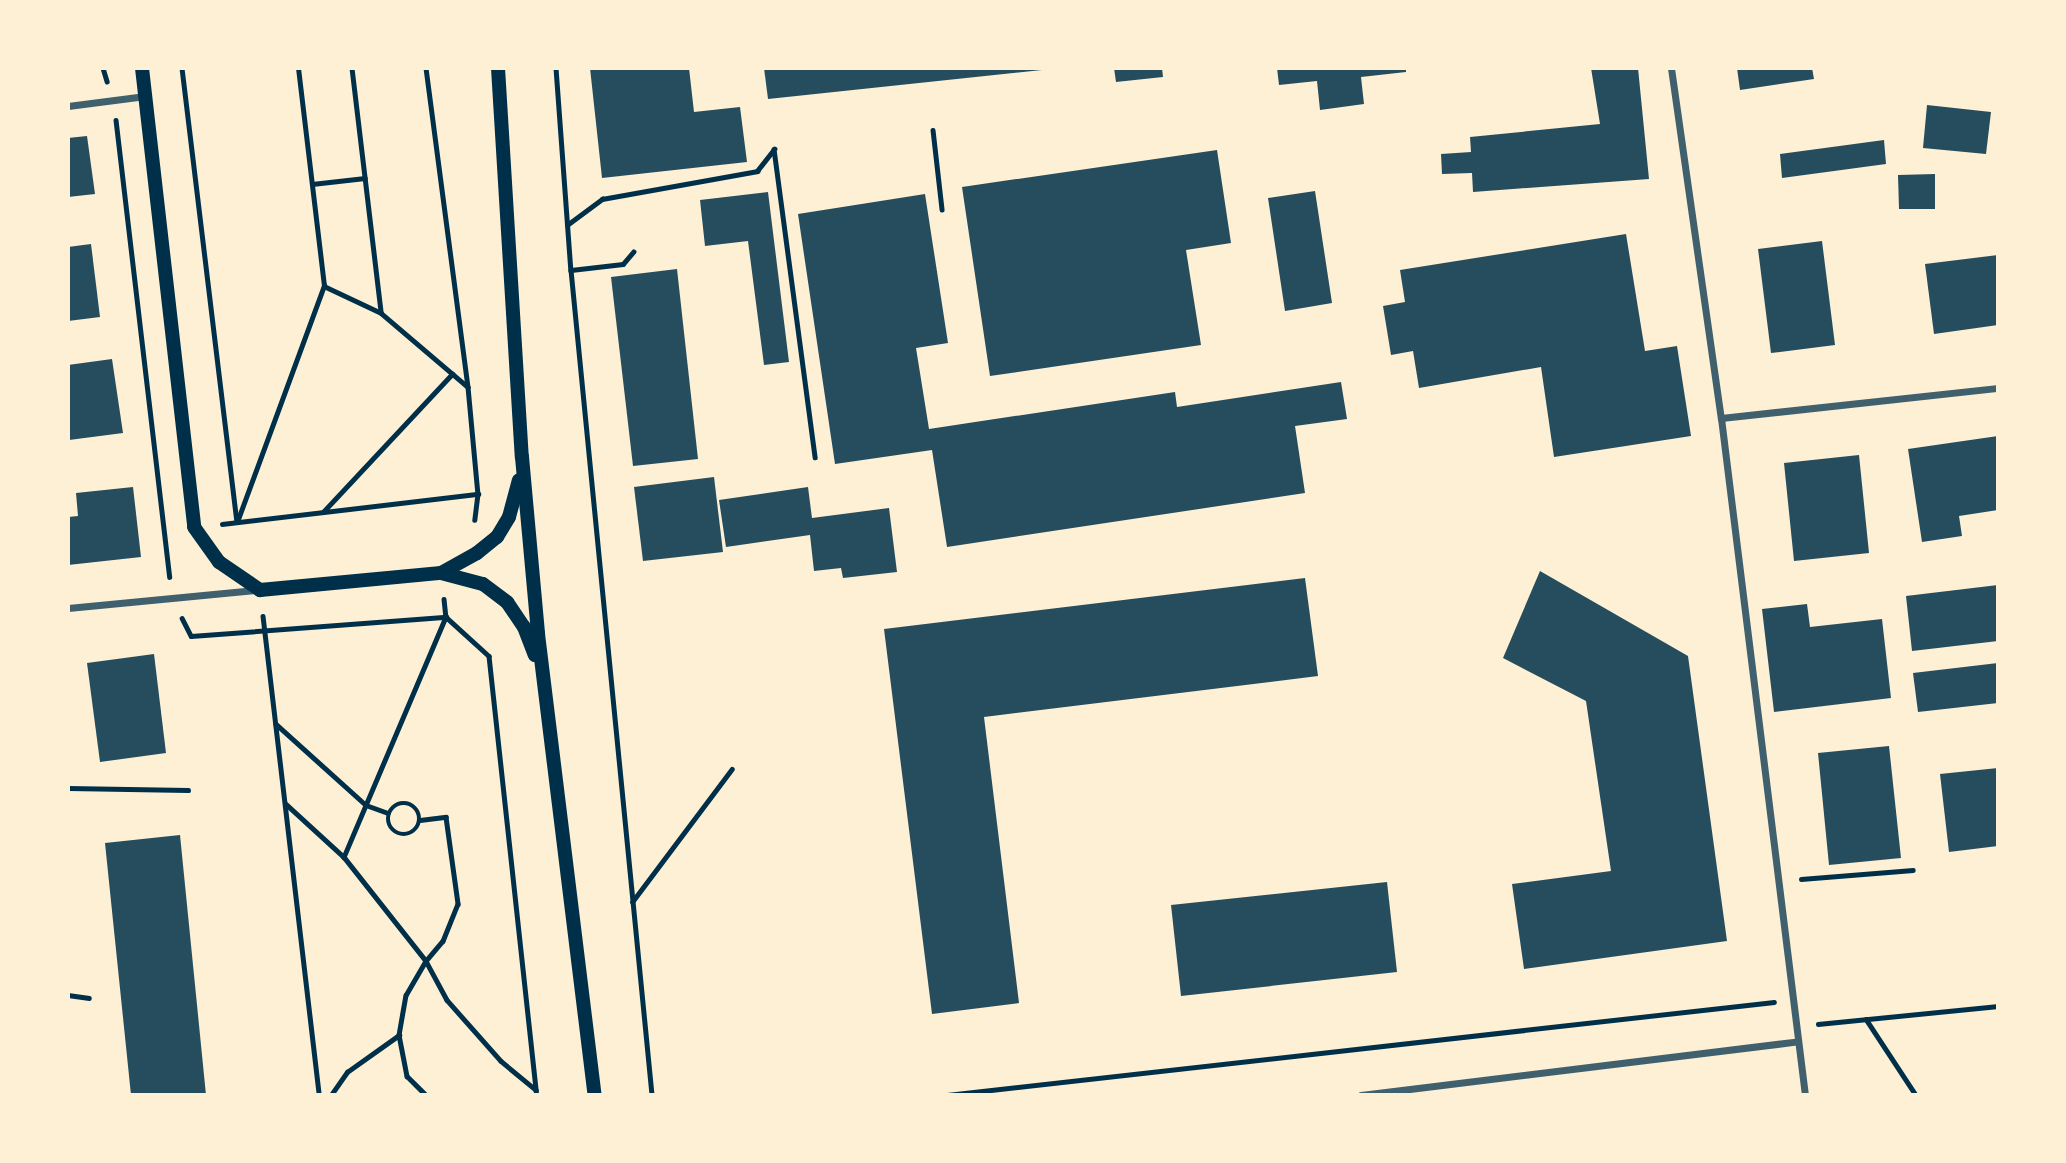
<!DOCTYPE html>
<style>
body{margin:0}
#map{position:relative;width:2066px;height:1163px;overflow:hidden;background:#fdf0d5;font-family:"IBM Plex Sans",sans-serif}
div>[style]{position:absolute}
.building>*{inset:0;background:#264d5e}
.path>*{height:4.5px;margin:-2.25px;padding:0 2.25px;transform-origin:2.25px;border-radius:2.25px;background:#003049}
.path>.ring{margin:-2.25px;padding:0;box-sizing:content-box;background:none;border:4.5px solid #003049;border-radius:50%}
.minor>*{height:7px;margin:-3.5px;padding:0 3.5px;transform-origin:3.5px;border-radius:3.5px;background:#3f606c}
.secondary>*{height:14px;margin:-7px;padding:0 7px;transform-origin:7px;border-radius:7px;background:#003049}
span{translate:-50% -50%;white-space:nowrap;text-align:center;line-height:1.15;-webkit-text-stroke:5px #fdf0d5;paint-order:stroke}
.frame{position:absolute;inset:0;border:70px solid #fdf0d5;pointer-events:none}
</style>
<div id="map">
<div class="building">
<div style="clip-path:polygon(590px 68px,689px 68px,694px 112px,740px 107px,747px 162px,602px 178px)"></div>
<div style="clip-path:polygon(764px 68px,1041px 68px,1042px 70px,768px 99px)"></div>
<div style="clip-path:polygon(1114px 68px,1162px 68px,1163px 77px,1116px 82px)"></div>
<div style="clip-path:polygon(1277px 68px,1406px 68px,1406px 72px,1361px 77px,1364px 104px,1320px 110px,1317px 81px,1279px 85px)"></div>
<div style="clip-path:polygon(1591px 68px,1638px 68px,1649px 179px,1473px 192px,1472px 173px,1442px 174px,1441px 154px,1471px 152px,1470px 137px,1600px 124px)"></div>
<div style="clip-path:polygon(1737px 68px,1812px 68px,1814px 79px,1740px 90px)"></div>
<div style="clip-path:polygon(1927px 105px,1991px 112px,1986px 154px,1923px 148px)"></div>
<div style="clip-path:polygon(87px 136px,95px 194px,68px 197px,68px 138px)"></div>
<div style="clip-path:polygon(1884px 140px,1886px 164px,1782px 178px,1780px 154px)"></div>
<div style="clip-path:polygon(1217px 150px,1231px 243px,1186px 250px,1201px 345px,990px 376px,962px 187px)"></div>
<div style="clip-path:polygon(1935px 174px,1935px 209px,1899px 209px,1898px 175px)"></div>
<div style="clip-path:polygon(1315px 191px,1332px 303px,1285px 311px,1268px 198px)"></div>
<div style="clip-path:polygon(768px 192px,789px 362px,764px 365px,748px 241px,705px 246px,700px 200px)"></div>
<div style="clip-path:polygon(925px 194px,948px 343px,916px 348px,929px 429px,1175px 392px,1177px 407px,1341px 382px,1347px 419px,1295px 426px,1305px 493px,947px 547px,932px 450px,835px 464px,798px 214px)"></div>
<div style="clip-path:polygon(1626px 234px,1645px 351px,1677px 346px,1691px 436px,1554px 457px,1541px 367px,1419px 388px,1413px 351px,1391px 355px,1383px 306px,1405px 302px,1400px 270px)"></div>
<div style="clip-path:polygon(1822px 241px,1835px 345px,1771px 353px,1758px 249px)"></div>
<div style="clip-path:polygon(91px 244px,100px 317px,68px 321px,68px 247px)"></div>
<div style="clip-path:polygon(1998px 255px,1998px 325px,1934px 334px,1925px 264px)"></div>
<div style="clip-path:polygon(677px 269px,698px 459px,633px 466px,611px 277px)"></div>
<div style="clip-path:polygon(112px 359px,123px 433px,69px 440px,68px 365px)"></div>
<div style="clip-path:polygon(1998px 436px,1998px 510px,1959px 516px,1962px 536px,1922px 542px,1908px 449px)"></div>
<div style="clip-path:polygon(1859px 455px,1869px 553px,1794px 561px,1784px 463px)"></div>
<div style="clip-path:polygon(714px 477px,723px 552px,643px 561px,634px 487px)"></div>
<div style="clip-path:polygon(133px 487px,141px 557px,68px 565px,68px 517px,78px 516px,76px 493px)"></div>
<div style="clip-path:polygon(808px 487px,812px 518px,889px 508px,897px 572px,843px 578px,841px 568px,814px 571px,810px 535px,726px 547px,719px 500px)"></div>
<div style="clip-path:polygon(1540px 571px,1688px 656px,1727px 941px,1524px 969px,1512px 884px,1611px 871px,1586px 701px,1503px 658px)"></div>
<div style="clip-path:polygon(1305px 578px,1318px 676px,984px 717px,1019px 1003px,932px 1014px,884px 629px)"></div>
<div style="clip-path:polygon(1998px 585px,1998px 641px,1912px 651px,1906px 596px)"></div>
<div style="clip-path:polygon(1807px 604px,1810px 627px,1882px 619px,1891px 698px,1774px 712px,1762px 609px)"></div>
<div style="clip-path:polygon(154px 654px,166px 753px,100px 762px,87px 663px)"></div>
<div style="clip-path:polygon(1998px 663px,1998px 703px,1918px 712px,1913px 673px)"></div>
<div style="clip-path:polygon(1889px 746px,1901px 858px,1829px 865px,1818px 753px)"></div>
<div style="clip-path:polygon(1998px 768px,1998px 846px,1949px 852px,1940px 774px)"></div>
<div style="clip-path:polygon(180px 835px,206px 1095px,131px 1095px,105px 843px)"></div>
<div style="clip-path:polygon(1387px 882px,1397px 972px,1181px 996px,1171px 905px)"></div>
</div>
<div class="path">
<div style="left:103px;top:68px;width:14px;rotate:73deg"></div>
<div style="left:182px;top:68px;width:456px;rotate:83.1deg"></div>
<div style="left:352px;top:68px;width:246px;rotate:83.2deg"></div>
<div style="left:426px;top:68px;width:321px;rotate:82.5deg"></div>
<div style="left:556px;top:68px;width:203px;rotate:85.8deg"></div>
<div style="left:571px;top:270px;width:829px;rotate:84.39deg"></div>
<div style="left:116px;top:120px;width:460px;rotate:83.3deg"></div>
<div style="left:933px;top:130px;width:80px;rotate:83.5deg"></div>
<div style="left:774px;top:149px;width:311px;rotate:82.4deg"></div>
<div style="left:312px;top:184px;width:53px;rotate:-6.5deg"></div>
<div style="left:567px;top:225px;width:44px;rotate:-36.6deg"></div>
<div style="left:602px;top:199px;width:158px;rotate:-10.2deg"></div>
<div style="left:757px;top:171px;width:28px;rotate:-52deg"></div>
<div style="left:571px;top:270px;width:52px;rotate:-6.6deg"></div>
<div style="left:623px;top:264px;width:16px;rotate:-50deg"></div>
<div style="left:324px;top:286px;width:63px;rotate:25.3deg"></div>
<div style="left:381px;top:313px;width:114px;rotate:40.4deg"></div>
<div style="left:468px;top:387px;width:107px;rotate:84.7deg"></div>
<div style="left:478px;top:494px;width:26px;rotate:97deg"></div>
<div style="left:323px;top:512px;width:189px;rotate:-46.9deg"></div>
<div style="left:237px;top:522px;width:252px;rotate:-69.8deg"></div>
<div style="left:324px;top:286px;width:220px;rotate:-96.8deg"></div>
<div style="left:222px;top:524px;width:258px;rotate:-6.7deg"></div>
<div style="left:444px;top:599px;width:18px;rotate:84deg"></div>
<div style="left:446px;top:617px;width:58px;rotate:42.2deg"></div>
<div style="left:489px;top:656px;width:442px;rotate:83.8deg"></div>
<div style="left:263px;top:616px;width:482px;rotate:83.3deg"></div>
<div style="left:182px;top:618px;width:20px;rotate:63deg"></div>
<div style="left:191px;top:636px;width:256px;rotate:-4.3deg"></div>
<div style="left:446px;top:617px;width:261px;rotate:113deg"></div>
<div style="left:276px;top:724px;width:121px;rotate:42deg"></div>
<div style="left:366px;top:805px;width:23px;rotate:20deg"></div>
<div style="left:68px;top:788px;width:120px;rotate:1deg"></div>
<div class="ring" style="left:388px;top:803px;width:27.5px;height:27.5px"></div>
<div style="left:286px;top:804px;width:79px;rotate:42.4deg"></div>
<div style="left:344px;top:857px;width:132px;rotate:51.7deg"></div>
<div style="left:426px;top:961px;width:39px;rotate:120deg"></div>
<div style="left:406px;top:995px;width:41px;rotate:99.9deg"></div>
<div style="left:399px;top:1035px;width:42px;rotate:79deg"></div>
<div style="left:407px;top:1076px;width:27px;rotate:45deg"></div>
<div style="left:420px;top:820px;width:26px;rotate:-7deg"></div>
<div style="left:446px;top:817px;width:88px;rotate:82.1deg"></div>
<div style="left:458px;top:904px;width:40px;rotate:112deg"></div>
<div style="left:443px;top:941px;width:26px;rotate:130deg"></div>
<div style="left:426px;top:961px;width:44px;rotate:61.7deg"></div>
<div style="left:447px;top:1000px;width:81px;rotate:48.5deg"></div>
<div style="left:501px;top:1061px;width:45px;rotate:39.6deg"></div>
<div style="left:1801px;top:879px;width:112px;rotate:-4.6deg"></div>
<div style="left:632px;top:902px;width:166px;rotate:-53.1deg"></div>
<div style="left:68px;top:995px;width:21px;rotate:8deg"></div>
<div style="left:1866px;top:1019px;width:91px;rotate:56.7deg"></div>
<div style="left:1818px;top:1024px;width:181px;rotate:-5.7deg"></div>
<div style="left:331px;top:1095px;width:28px;rotate:-55deg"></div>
<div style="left:347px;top:1072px;width:64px;rotate:-35.4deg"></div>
<div style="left:947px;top:1095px;width:832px;rotate:-6.42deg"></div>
</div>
<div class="minor">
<div style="left:1671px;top:68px;width:354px;rotate:81.9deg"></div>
<div style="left:1721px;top:418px;width:682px;rotate:82.93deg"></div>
<div style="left:68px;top:106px;width:78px;rotate:-7.4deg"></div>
<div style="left:1721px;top:418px;width:279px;rotate:-6.2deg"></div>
<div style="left:68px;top:608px;width:188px;rotate:-5.5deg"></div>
<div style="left:1361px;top:1095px;width:440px;rotate:-7deg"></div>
</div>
<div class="secondary">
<div style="left:142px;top:68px;width:462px;rotate:83.5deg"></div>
<div style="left:194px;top:527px;width:43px;rotate:54.5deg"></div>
<div style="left:219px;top:562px;width:50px;rotate:34.3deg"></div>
<div style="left:260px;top:590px;width:182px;rotate:-5.4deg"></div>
<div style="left:441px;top:573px;width:43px;rotate:14.7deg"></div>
<div style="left:483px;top:584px;width:30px;rotate:37deg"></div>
<div style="left:507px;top:602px;width:30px;rotate:56deg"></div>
<div style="left:524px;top:627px;width:30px;rotate:69deg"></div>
<div style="left:498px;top:68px;width:390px;rotate:86.5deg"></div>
<div style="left:522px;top:457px;width:178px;rotate:84.8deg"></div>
<div style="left:538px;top:634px;width:465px;rotate:83deg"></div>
<div style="left:441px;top:573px;width:41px;rotate:-29.1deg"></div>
<div style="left:477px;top:553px;width:26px;rotate:-39deg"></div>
<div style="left:497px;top:537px;width:23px;rotate:-59deg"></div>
<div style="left:509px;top:517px;width:38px;rotate:-75deg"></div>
</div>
<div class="frame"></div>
</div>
